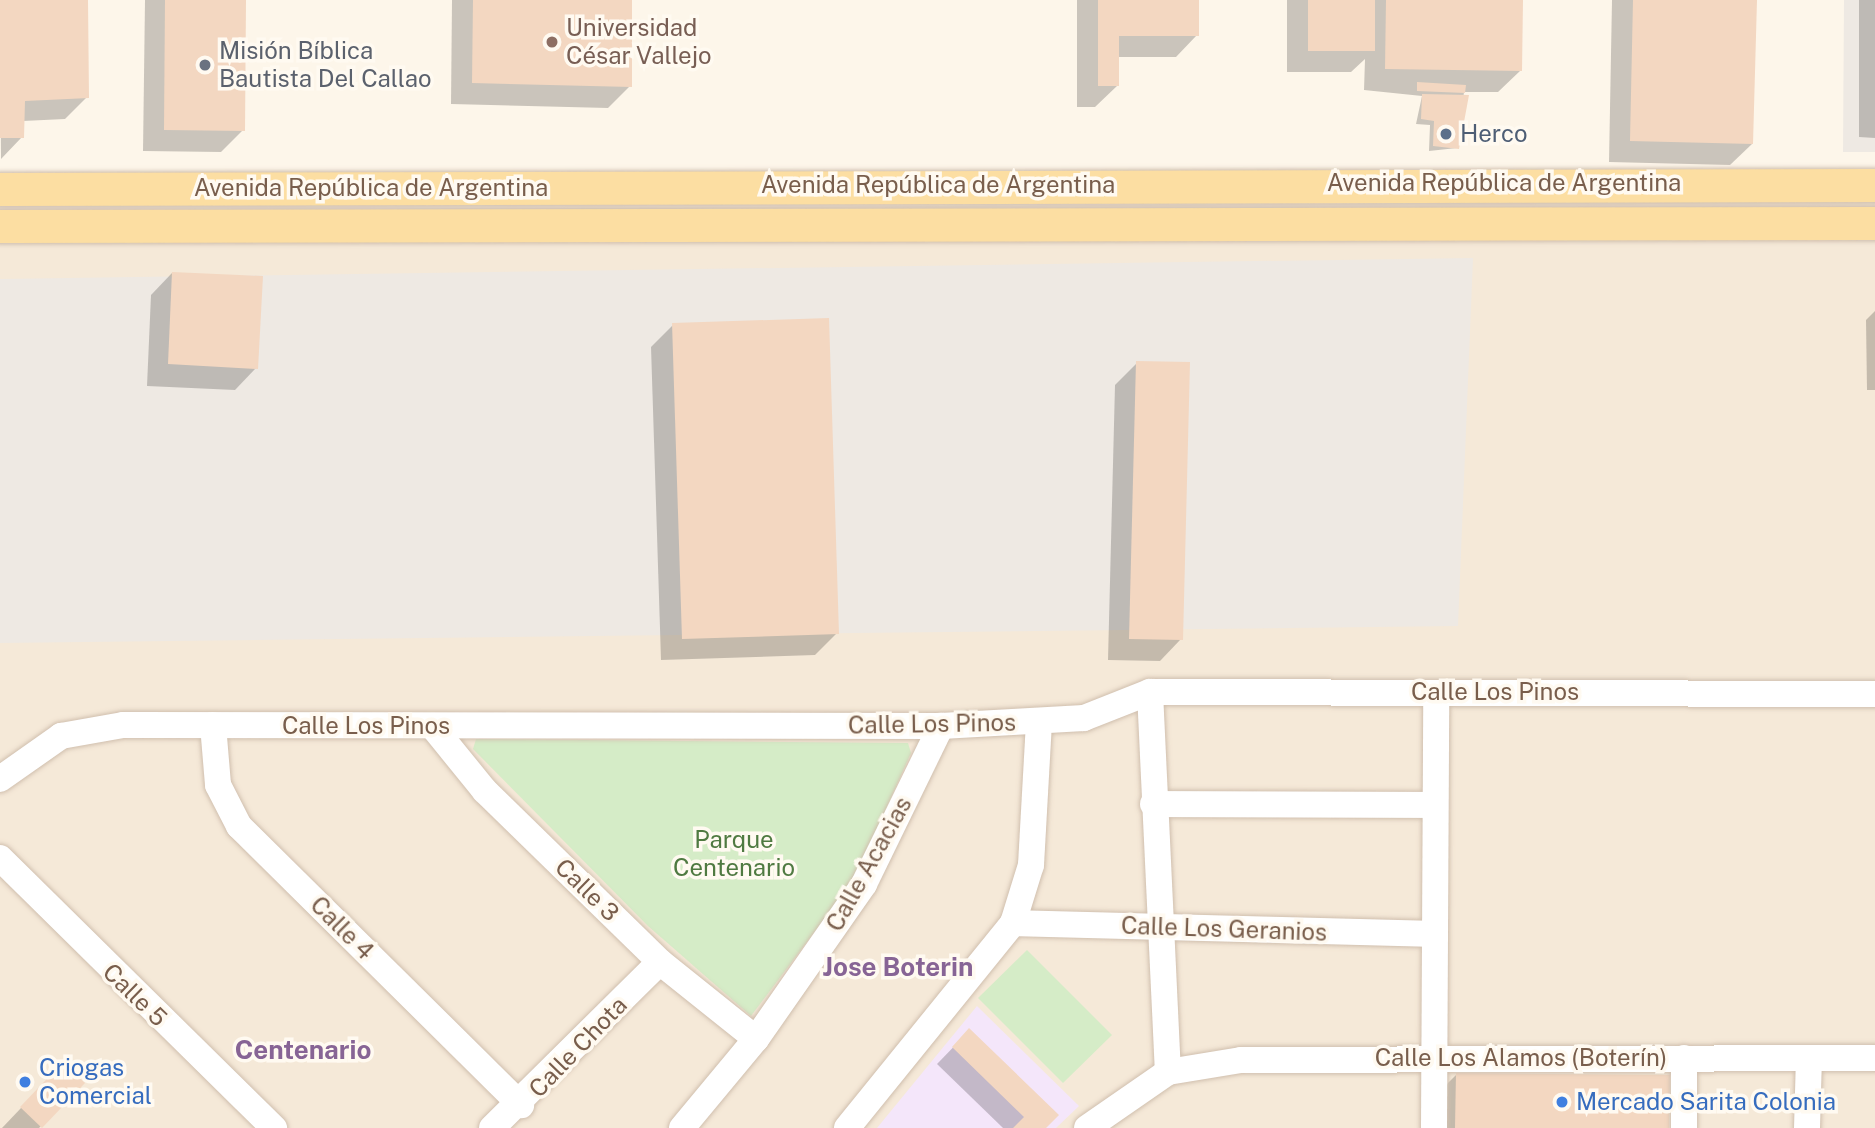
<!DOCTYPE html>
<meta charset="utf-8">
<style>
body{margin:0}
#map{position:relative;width:1875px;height:1128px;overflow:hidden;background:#fdf6ea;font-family:"Public Sans",sans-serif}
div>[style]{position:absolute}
.residential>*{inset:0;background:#f5e9d8}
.industrial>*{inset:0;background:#eee9e3}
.education>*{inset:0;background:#f4e6fa}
.green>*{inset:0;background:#d5ecc7}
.shadow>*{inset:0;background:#0003}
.building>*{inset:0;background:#f3d7c1}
.roads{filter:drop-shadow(0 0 2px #d0bfae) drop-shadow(0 0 2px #d0bfae)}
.minor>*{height:26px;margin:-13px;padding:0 13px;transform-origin:13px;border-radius:13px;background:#fff}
.major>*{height:33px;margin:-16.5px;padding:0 16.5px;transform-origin:16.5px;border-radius:16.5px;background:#fcdea2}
.dots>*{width:19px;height:19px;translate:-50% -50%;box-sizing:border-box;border:4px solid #fffaf1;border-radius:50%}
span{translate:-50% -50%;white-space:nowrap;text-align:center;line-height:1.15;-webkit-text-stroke:7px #fffaf1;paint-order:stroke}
.education-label{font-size:24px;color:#785e54}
.left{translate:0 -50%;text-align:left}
.worship-label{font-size:24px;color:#5b616d}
.service-label{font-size:24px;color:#4e5e75}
.street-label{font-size:24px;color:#795e4c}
.park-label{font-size:24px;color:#4f7a41}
.shop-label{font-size:24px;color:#366cbe}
.neighbourhood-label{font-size:26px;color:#876495;font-weight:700}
</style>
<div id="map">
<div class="residential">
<div style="clip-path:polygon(1875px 201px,1875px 1128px,0 1128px,0 211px)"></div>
</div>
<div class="industrial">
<div style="clip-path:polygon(1844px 0,1875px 0,1875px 152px,1843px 152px)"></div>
<div style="clip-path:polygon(1473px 258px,1458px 626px,0 643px,0 279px)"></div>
</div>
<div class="education">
<div style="clip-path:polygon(977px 1006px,1079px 1106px,1056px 1128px,877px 1128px)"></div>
</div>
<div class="green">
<div style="clip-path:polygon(476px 739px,908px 743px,911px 753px,855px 878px,751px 1016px,648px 926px,473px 749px)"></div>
<div style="clip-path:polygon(1027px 950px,1112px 1035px,1063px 1083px,978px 998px)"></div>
</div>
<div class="shadow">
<div style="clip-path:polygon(0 0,87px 0,87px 97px,65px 119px,23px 121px,22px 137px,1px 159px)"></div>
<div style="clip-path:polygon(145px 0,245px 0,243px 130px,221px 152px,143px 151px)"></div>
<div style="clip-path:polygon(452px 0,631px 0,630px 86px,608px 108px,451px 104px)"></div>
<div style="clip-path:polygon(1077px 0,1198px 0,1197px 35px,1176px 57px,1117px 57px,1117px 86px,1095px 107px,1077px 107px)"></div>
<div style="clip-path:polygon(1287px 0,1521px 0,1520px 71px,1498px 92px,1464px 92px,1457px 148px,1429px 151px,1430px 125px,1416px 124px,1422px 96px,1364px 90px,1365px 59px,1351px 72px,1287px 72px)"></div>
<div style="clip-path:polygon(1612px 0,1755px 0,1752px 144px,1730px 165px,1609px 162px)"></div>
<div style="clip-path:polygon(1859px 0,1875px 0,1875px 138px,1859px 137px)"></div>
<div style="clip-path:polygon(172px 273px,256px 368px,235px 390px,147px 386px,151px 295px)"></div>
<div style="clip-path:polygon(1875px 311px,1875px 390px,1867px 390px,1866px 320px)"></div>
<div style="clip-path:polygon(673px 325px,837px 633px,815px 655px,661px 660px,651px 347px)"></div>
<div style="clip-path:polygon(1137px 363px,1181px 639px,1160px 661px,1108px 660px,1115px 385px)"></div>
<div style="clip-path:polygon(969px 1031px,1044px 1128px,1003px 1128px,937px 1064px)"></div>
<div style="clip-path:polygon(1457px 1074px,1667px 1128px,1434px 1128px,1435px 1096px)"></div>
<div style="clip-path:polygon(82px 1083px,39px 1128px,2px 1128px,41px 1087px)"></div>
</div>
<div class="building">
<div style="clip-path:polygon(0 0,88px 0,89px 98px,25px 101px,24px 138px,0 138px)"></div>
<div style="clip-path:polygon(165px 0,246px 0,245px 131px,164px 130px)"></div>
<div style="clip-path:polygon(473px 0,632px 0,632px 87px,472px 83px)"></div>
<div style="clip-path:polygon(1098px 0,1199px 0,1199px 36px,1119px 36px,1119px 86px,1098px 86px)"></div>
<div style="clip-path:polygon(1308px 0,1375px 0,1375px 51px,1308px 51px)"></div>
<div style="clip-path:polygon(1386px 0,1523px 0,1522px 71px,1385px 69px)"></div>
<div style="clip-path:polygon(1633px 0,1757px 0,1753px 144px,1630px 141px)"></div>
<div style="clip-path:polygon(1417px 82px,1466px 85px,1465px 93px,1417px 91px)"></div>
<div style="clip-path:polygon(1422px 94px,1469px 95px,1459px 149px,1433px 146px,1434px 121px,1421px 119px)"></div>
<div style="clip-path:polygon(172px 272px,263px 276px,258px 369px,168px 364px)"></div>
<div style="clip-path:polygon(829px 318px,839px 634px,682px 639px,672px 323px)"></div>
<div style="clip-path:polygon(1136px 361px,1190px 362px,1183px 640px,1129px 639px)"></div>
<div style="clip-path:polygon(969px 1028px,1059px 1115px,1046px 1128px,1013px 1128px,1024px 1117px,952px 1047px)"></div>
<div style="clip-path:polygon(63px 1062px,85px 1083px,42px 1128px,20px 1107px)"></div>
<div style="clip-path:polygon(1456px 1073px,1670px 1075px,1669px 1128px,1455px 1128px)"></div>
</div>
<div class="roads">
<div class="minor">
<div style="left:1150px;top:692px;width:380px;rotate:87.3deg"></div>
<div style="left:213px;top:725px;width:60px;rotate:85.2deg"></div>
<div style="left:218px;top:785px;width:46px;rotate:62.9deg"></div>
<div style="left:239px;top:826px;width:397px;rotate:44.7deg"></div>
<div style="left:433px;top:727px;width:82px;rotate:50.9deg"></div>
<div style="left:485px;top:791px;width:245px;rotate:44.3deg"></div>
<div style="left:660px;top:962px;width:123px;rotate:38.7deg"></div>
<div style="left:0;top:779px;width:75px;rotate:-35.2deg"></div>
<div style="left:61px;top:736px;width:63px;rotate:-10.1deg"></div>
<div style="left:123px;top:725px;width:818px;rotate:0.07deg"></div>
<div style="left:941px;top:726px;width:143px;rotate:-3.2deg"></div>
<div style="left:1084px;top:718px;width:71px;rotate:-21.5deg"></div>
<div style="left:1150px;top:692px;width:725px;rotate:0.16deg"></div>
<div style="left:1153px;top:804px;width:282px;rotate:0.2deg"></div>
<div style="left:0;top:858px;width:385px;rotate:44.6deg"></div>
<div style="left:1013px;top:923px;width:421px;rotate:1.5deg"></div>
<div style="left:492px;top:1128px;width:236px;rotate:-44.7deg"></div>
<div style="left:682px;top:1128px;width:116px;rotate:-50.3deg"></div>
<div style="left:756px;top:1039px;width:189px;rotate:-55.1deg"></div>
<div style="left:864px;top:884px;width:176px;rotate:-64deg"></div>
<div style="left:847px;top:1128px;width:264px;rotate:-51deg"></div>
<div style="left:1013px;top:923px;width:61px;rotate:-72.8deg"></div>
<div style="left:1031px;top:865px;width:144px;rotate:-86.8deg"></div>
<div style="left:1087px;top:1128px;width:98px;rotate:-34.7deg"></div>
<div style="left:1168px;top:1072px;width:74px;rotate:-9.3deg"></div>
<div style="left:1241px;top:1060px;width:634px;rotate:-0.18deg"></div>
<div style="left:1434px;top:1128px;width:435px;rotate:-89.7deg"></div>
<div style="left:1684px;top:1128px;width:70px;rotate:-90deg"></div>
<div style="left:1807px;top:1128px;width:70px;rotate:-88.4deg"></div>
</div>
<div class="major">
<div style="left:0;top:189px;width:1875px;rotate:-0.12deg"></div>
<div style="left:0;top:226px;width:1875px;rotate:-0.09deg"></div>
</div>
</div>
<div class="dots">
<div style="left:552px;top:42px;background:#8d6e63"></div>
<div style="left:205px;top:65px;background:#6b7280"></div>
<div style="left:1446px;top:134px;background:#5c6f8a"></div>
<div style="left:25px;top:1082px;background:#3f7fe0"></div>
<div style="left:1562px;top:1102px;background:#3f7fe0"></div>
</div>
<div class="education-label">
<span class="left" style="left:566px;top:42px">Universidad<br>César Vallejo</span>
</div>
<div class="worship-label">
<span class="left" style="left:219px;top:65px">Misión Bíblica<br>Bautista Del Callao</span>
</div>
<div class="service-label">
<span class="left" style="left:1460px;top:134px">Herco</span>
</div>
<div class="street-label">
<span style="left:1504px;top:183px">Avenida República de Argentina</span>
<span style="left:938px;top:185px">Avenida República de Argentina</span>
<span style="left:371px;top:188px">Avenida República de Argentina</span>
<span style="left:1495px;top:692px">Calle Los Pinos</span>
<span style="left:932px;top:724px;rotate:-1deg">Calle Los Pinos</span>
<span style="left:366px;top:726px">Calle Los Pinos</span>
<span style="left:869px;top:864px;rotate:-61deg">Calle Acacias</span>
<span style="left:587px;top:890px;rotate:44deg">Calle 3</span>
<span style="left:342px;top:928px;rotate:45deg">Calle 4</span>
<span style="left:1224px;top:929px;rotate:2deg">Calle Los Geranios</span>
<span style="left:135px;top:995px;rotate:44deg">Calle 5</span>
<span style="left:578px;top:1047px;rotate:-46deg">Calle Chota</span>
<span style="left:1521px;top:1058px">Calle Los Alamos (Boterín)</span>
</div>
<div class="park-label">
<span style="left:734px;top:854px">Parque<br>Centenario</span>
</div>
<div class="shop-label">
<span class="left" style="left:39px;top:1082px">Criogas<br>Comercial</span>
<span class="left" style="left:1576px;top:1102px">Mercado Sarita Colonia</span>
</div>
<div class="neighbourhood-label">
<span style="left:898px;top:967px">Jose Boterin</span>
<span style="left:303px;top:1050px">Centenario</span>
</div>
</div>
